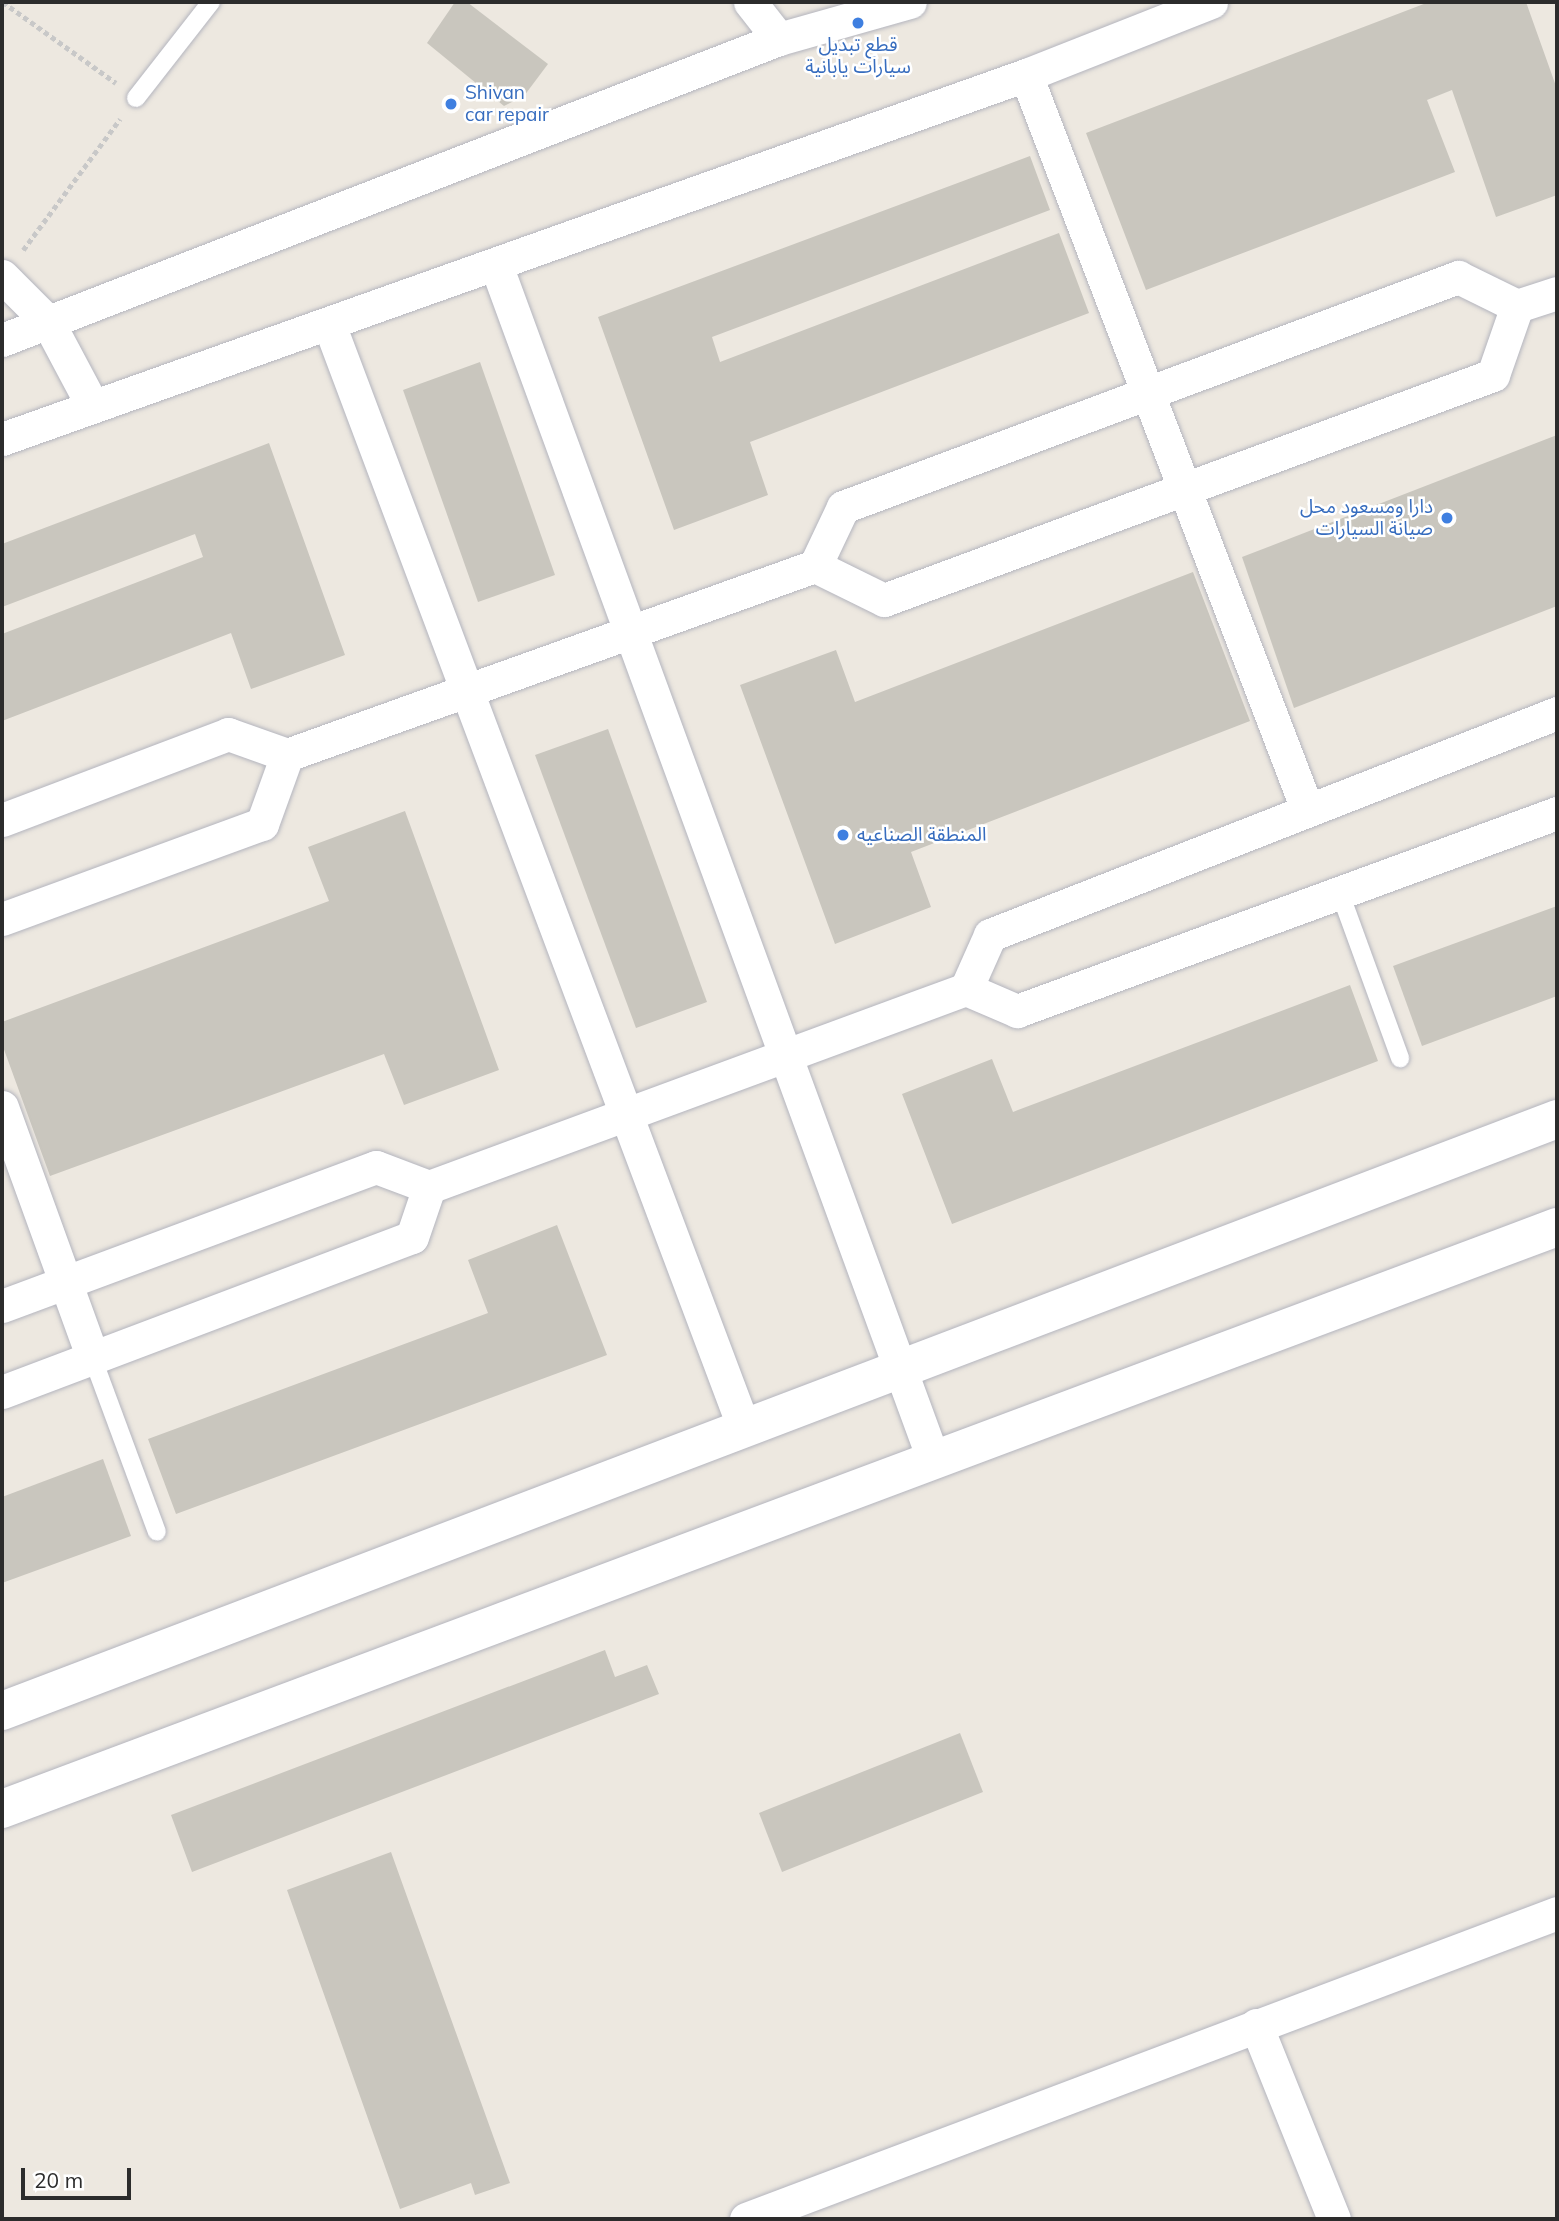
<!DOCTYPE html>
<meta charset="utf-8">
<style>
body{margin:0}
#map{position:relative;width:1559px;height:2221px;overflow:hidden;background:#ede8e0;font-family:Mulish,"Noto Sans Arabic",sans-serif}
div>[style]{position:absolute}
.building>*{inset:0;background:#c9c6be}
.path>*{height:4.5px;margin-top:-2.25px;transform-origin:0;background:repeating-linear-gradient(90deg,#c8c8c8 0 5px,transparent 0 8.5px)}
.roads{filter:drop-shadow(0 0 2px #b4b5be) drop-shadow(0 0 2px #b4b5be)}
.lane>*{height:18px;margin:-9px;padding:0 9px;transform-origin:9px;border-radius:9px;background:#fff}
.street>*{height:33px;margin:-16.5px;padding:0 16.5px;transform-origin:16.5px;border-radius:16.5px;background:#fff}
.secondary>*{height:38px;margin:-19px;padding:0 19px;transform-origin:19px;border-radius:19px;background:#fff}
.dots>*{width:19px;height:19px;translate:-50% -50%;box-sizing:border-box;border:4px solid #fff;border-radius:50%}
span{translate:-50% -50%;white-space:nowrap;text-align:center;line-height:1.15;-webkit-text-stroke:5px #fff;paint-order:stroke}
.shop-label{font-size:19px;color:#366cbe}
.left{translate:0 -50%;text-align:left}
.right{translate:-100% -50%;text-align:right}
.frame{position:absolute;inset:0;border:4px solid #2c2c2c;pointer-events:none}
.scale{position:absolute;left:21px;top:2168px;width:110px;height:32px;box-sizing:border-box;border:4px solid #2c2c2c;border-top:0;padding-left:9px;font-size:21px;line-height:24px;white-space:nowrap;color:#2c2c2c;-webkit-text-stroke:5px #fff;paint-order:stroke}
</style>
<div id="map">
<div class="building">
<div style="clip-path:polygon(455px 2px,467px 2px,548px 64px,524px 96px,504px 106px,427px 43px)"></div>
<div style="clip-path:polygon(1429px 2px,1526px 2px,1557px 89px,1557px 195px,1496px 217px,1452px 90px,1427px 100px,1455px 172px,1146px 290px,1086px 133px)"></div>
<div style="clip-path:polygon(1030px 156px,1050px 210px,712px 337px,720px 362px,1059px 233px,1089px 313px,750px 442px,768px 495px,674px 530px,598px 317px)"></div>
<div style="clip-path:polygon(480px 362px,555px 575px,478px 602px,403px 390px)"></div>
<div style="clip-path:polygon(1557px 435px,1557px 606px,1294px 708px,1242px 557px)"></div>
<div style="clip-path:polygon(269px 443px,345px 655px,251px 689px,231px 633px,2px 721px,2px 634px,203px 557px,195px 534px,2px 607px,2px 544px)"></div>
<div style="clip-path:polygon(1193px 572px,1250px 721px,911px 852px,931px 907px,835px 944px,740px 685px,836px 650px,855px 702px)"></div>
<div style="clip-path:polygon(608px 729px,707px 1002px,636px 1028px,535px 755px)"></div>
<div style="clip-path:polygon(405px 811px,499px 1070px,404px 1105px,384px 1054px,50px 1176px,2px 1044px,2px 1022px,329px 901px,308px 847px)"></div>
<div style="clip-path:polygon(1557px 906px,1557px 996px,1422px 1046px,1393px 966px)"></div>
<div style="clip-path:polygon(1350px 985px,1378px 1061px,952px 1224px,902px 1094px,992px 1059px,1013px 1112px)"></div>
<div style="clip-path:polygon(557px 1225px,607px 1355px,176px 1514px,148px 1439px,488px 1313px,468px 1260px)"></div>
<div style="clip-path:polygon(103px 1459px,131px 1536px,2px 1583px,2px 1497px)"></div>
<div style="clip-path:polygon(605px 1650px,615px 1677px,647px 1665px,659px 1694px,192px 1872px,171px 1815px)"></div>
<div style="clip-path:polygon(960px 1733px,983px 1792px,782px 1872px,759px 1813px)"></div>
<div style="clip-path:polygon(391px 1852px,510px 2183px,475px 2195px,471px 2183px,400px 2209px,287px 1890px)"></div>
</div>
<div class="path">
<div style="left:3px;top:2px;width:139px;rotate:35.6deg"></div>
<div style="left:23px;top:250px;width:163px;rotate:-53.5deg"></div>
</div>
<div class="roads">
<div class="lane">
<div style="left:136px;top:98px;width:122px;rotate:-52deg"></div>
<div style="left:1340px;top:893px;width:176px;rotate:70deg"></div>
<div style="left:93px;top:1359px;width:184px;rotate:69.7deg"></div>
</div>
<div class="street">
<div style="left:750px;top:2px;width:47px;rotate:51.9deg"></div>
<div style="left:1026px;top:75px;width:786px;rotate:69.05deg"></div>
<div style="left:496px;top:265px;width:1274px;rotate:69.89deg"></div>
<div style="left:2px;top:276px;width:65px;rotate:45deg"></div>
<div style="left:48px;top:322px;width:92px;rotate:62deg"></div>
<div style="left:1458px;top:277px;width:66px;rotate:26.2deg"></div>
<div style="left:1517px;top:306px;width:73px;rotate:109.2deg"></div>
<div style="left:1493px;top:375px;width:649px;rotate:159.72deg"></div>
<div style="left:884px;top:600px;width:77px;rotate:-153.8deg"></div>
<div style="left:815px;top:566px;width:65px;rotate:-64.6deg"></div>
<div style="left:843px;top:507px;width:657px;rotate:-20.5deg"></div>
<div style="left:1517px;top:306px;width:42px;rotate:-18deg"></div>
<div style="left:329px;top:324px;width:1179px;rotate:69.4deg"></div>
<div style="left:2px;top:340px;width:833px;rotate:-21.18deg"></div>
<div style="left:779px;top:39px;width:136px;rotate:-15.8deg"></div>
<div style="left:2px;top:439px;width:1087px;rotate:-19.57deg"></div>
<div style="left:1026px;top:75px;width:199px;rotate:-21.5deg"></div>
<div style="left:2px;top:820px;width:242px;rotate:-20.8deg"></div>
<div style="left:228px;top:734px;width:63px;rotate:19.6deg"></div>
<div style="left:287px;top:755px;width:561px;rotate:-19.7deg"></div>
<div style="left:2px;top:919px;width:277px;rotate:-20.1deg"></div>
<div style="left:262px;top:824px;width:73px;rotate:-70.1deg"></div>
<div style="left:966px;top:989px;width:59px;rotate:-66deg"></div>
<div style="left:990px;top:935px;width:609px;rotate:-21.38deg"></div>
<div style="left:2px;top:1107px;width:268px;rotate:70.1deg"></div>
<div style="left:2px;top:1306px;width:399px;rotate:-20.4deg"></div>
<div style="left:376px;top:1167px;width:57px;rotate:20.7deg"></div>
<div style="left:429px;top:1187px;width:572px;rotate:-20.24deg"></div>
<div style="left:966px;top:989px;width:56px;rotate:23.3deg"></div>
<div style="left:1017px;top:1011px;width:575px;rotate:-20.14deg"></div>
<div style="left:2px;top:1392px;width:438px;rotate:-20.7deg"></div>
<div style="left:412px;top:1237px;width:53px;rotate:-71.2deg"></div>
<div style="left:1256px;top:2025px;width:209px;rotate:68.1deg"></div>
<div style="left:746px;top:2219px;width:867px;rotate:-20.67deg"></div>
</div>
<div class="secondary">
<div style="left:2px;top:1711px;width:1664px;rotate:-20.84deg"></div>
<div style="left:2px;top:1809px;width:1660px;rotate:-20.52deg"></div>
</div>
</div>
<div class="dots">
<div style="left:858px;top:23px;background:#3f7fe0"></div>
<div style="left:451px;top:104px;background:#3f7fe0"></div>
<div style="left:1447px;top:518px;background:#3f7fe0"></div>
<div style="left:843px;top:835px;background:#3f7fe0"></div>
</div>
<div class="shop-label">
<span style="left:858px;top:56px">قطع تبديل<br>سيارات يابانية</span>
<span class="left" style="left:465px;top:104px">Shivan<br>car repair</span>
<span class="right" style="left:1433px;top:518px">دارا ومسعود محل<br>صيانة السيارات</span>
<span class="left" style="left:857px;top:835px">المنطقة الصناعيه</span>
</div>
<div class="frame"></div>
<div class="scale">20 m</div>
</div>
